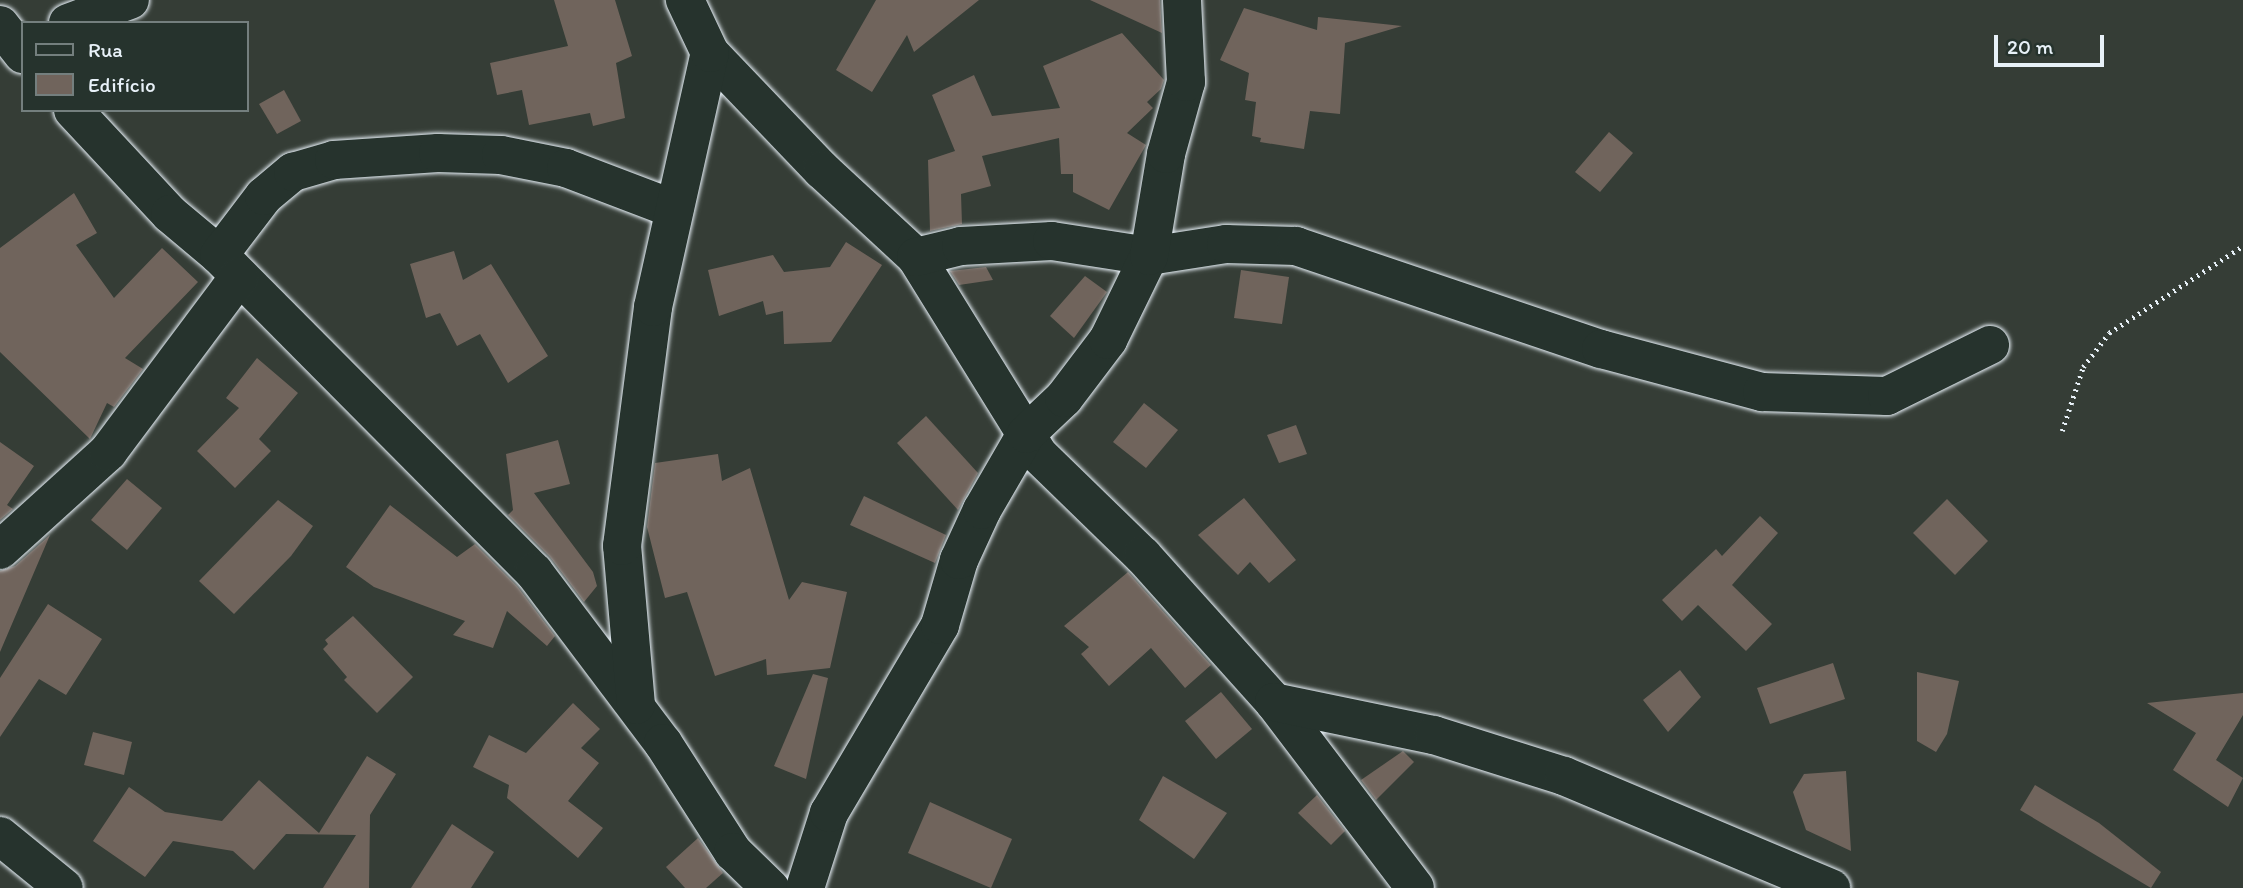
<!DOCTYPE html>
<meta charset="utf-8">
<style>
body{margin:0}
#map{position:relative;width:2243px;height:888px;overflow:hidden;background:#353d36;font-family:Itim,sans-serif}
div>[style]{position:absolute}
.building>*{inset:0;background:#70645c}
.path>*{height:4.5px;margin-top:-2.25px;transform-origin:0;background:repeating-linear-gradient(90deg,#e8f1f8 0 2px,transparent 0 7px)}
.roads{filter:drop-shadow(0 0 2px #e8f1f8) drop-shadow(0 0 2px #e8f1f8)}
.minor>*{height:38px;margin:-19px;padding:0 19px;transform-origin:19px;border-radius:19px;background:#26332d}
span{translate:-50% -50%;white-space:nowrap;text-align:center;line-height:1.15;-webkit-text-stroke:7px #26332d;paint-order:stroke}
.legend{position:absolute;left:21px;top:21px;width:228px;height:91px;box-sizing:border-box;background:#26332d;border:2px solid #747f7e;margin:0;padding:9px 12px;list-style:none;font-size:21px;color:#e8f1f8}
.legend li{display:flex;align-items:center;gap:14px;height:35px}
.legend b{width:35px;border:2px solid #747f7e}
.scale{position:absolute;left:1994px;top:35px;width:110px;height:32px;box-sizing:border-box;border:4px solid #e8f1f8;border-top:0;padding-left:9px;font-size:21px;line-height:24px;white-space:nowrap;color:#e8f1f8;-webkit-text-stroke:5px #26332d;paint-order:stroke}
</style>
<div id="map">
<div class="building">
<div style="clip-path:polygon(554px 0,615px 0,632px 56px,616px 63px,625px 118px,593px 126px,590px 113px,529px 125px,522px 90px,497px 95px,490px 63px,568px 46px)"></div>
<div style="clip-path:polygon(876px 0,979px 0,914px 52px,907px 35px,872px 92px,836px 70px)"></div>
<div style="clip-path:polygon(1090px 0,1160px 0,1162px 33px)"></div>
<div style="clip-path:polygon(1244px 8px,1317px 30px,1318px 17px,1402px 26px,1345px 43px,1340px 114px,1310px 111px,1304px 149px,1260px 142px,1261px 138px,1252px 136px,1256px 102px,1245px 100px,1249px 73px,1220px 60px)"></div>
<div style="clip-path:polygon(1122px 33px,1164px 80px,1161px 89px,1147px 102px,1153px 108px,1127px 133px,1146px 145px,1109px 210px,1073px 192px,1073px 174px,1061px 174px,1059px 138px,982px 156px,991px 186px,961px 194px,962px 224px,930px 231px,928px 160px,955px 151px,932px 95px,974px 75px,992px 116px,1060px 108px,1043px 66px)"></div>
<div style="clip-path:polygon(284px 90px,301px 121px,277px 134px,259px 104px)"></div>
<div style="clip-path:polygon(1609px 132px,1633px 153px,1600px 192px,1575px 172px)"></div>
<div style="clip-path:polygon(74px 193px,97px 233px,76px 245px,114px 298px,162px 248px,198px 282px,125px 358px,143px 369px,114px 407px,107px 403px,90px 439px,0 352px,0 248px)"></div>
<div style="clip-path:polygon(846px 242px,882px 265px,831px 342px,784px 344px,783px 311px,766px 315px,763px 301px,719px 316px,708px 270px,773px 255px,784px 272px,830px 267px)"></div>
<div style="clip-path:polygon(454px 251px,463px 280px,491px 264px,548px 356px,508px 383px,480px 334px,457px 346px,440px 313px,426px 318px,410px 264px)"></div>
<div style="clip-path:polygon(986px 267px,993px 280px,959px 285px,950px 271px)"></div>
<div style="clip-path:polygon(1241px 270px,1289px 277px,1282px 324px,1234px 318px)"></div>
<div style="clip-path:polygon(1085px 276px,1107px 292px,1074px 338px,1050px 316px)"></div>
<div style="clip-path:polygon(257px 358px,298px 393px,259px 439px,271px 451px,235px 488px,197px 451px,239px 408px,226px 398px)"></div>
<div style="clip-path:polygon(1144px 403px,1178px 430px,1146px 468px,1113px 442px)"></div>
<div style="clip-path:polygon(926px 416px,978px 473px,958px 510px,897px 443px)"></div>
<div style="clip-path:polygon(1296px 425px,1307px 454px,1279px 463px,1267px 435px)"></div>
<div style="clip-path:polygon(558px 440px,570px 484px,534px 493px,593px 572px,597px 586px,584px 602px,550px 557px,508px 515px,513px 510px,506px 454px)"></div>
<div style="clip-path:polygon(0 442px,34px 466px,7px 505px,13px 509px,0 520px)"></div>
<div style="clip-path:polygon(718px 454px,722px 481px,750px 468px,789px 600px,802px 582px,847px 592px,830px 668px,767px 675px,766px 659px,715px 676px,687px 592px,665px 598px,647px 527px,655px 463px)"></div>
<div style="clip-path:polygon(127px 479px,162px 508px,127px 550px,91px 520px)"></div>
<div style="clip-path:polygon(864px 496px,946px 535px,935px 563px,850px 525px)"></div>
<div style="clip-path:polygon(1244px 498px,1296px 560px,1269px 583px,1250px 562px,1238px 575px,1198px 535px)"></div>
<div style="clip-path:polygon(1947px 499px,1988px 541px,1955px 575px,1913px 533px)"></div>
<div style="clip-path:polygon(278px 500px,313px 526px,291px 556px,234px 614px,199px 581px)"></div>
<div style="clip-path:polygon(390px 505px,457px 557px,475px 544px,517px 586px,555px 636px,547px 646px,507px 611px,493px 648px,453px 635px,465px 621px,374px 587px,346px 567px)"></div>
<div style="clip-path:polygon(1760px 516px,1778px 533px,1732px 585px,1772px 624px,1746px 651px,1698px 605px,1682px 621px,1662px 600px,1716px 549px,1722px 556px)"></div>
<div style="clip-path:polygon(50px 535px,0 652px,0 571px,15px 566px)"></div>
<div style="clip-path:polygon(1128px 572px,1211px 665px,1185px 688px,1151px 648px,1109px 686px,1081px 654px,1089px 647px,1064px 626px)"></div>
<div style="clip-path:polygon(48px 604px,102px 639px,66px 695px,39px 679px,0 737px,0 678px)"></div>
<div style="clip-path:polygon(353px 616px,413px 677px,377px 713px,344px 680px,347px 677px,323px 649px,328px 644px,325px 640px)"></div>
<div style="clip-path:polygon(1833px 663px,1845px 699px,1770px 724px,1757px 688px)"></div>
<div style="clip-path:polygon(1680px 670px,1701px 697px,1668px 732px,1643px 700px)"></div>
<div style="clip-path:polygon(1917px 672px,1959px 681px,1947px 734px,1936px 752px,1917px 741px)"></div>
<div style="clip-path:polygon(813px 674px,828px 678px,806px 779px,774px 766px)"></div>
<div style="clip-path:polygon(1221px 692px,1252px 729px,1216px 759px,1185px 721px)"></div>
<div style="clip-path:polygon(2243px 693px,2243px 715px,2216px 760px,2243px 778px,2228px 807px,2173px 770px,2196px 733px,2147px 703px)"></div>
<div style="clip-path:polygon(573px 703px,600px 729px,581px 748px,599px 763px,568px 801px,603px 828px,578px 858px,507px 798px,509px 785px,473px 767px,489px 735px,526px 753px)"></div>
<div style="clip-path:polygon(93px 732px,132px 742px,124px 775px,84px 765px)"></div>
<div style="clip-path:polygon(1403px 751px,1414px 762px,1376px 800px,1361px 780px)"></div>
<div style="clip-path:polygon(367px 756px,396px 774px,370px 815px,369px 888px,323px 888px,356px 835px,286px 834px,254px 870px,233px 851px,173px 841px,145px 877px,93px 841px,129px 787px,165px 812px,222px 821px,259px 780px,319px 833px)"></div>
<div style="clip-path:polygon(1846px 771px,1851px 851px,1806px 830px,1793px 792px,1804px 774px)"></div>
<div style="clip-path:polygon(1163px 776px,1227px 813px,1194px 859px,1139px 820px)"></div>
<div style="clip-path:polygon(2035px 785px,2099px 823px,2161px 872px,2151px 888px,2020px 810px)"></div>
<div style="clip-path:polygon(1317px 795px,1345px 831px,1331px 845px,1298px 813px)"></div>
<div style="clip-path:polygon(930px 802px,1012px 839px,991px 888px,908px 853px)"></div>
<div style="clip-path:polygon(452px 824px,494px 852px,471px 888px,411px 888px)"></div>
<div style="clip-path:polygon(698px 838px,723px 873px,706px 888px,685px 888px,666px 867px)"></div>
</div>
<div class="path">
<div style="left:2062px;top:431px;width:67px;rotate:-71.8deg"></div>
<div style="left:2083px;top:367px;width:43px;rotate:-52.6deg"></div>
<div style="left:2109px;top:333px;width:160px;rotate:-33deg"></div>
</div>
<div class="roads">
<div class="minor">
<div style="left:68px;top:23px;width:66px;rotate:-20.4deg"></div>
<div style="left:0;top:25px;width:37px;rotate:52deg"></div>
<div style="left:710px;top:53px;width:162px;rotate:46.3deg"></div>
<div style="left:822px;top:170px;width:128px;rotate:42.8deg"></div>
<div style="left:916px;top:257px;width:232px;rotate:58.2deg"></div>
<div style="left:1038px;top:454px;width:146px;rotate:44.2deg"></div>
<div style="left:1143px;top:556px;width:196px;rotate:48.1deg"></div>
<div style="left:1274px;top:702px;width:233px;rotate:52.8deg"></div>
<div style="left:73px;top:110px;width:142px;rotate:47deg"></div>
<div style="left:170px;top:214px;width:64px;rotate:39.9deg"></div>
<div style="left:219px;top:255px;width:447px;rotate:45.2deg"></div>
<div style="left:534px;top:572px;width:214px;rotate:53deg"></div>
<div style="left:663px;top:743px;width:130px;rotate:57.3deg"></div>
<div style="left:733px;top:852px;width:52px;rotate:44.2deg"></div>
<div style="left:219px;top:255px;width:74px;rotate:-52.7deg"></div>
<div style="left:264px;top:196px;width:38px;rotate:-40deg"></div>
<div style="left:293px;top:172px;width:43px;rotate:-16.3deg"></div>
<div style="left:334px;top:160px;width:104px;rotate:-3.9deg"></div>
<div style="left:438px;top:153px;width:63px;rotate:1.8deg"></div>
<div style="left:501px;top:155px;width:66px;rotate:11.3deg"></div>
<div style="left:566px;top:168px;width:116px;rotate:20.8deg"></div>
<div style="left:916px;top:257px;width:46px;rotate:-13.7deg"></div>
<div style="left:961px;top:246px;width:91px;rotate:-3.1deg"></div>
<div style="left:1052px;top:241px;width:98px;rotate:8.8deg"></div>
<div style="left:1149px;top:256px;width:78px;rotate:-8.9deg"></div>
<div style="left:1226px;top:244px;width:70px;rotate:1.6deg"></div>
<div style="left:1296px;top:246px;width:322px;rotate:18.7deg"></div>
<div style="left:1601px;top:349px;width:167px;rotate:15deg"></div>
<div style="left:1762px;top:392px;width:125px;rotate:1.8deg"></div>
<div style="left:1887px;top:396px;width:115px;rotate:-26.3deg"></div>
<div style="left:0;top:550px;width:146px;rotate:-42.2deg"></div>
<div style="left:108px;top:452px;width:219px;rotate:-53.2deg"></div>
<div style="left:1274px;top:702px;width:163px;rotate:11.7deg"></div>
<div style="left:1434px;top:735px;width:136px;rotate:17.5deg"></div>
<div style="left:1564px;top:776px;width:290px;rotate:22.8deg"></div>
<div style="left:636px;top:705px;width:160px;rotate:-95deg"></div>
<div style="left:622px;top:546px;width:241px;rotate:-82.6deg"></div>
<div style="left:653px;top:307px;width:260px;rotate:-77.4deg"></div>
<div style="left:710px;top:53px;width:59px;rotate:-115.3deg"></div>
<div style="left:0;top:836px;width:82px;rotate:39.1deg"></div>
<div style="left:805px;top:888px;width:79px;rotate:-72.3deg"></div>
<div style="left:829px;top:813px;width:218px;rotate:-59.4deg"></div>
<div style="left:940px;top:625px;width:68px;rotate:-73.7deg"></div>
<div style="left:959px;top:560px;width:55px;rotate:-65.3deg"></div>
<div style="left:982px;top:510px;width:88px;rotate:-59.9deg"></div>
<div style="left:1026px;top:434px;width:52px;rotate:-43.5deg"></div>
<div style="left:1064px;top:398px;width:73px;rotate:-52.8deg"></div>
<div style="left:1108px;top:340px;width:93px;rotate:-64deg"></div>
<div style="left:1149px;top:256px;width:103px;rotate:-80.5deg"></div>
<div style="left:1166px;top:154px;width:75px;rotate:-74.5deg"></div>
<div style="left:1186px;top:82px;width:82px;rotate:-92.8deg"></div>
</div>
</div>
<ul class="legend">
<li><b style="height:9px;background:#26332d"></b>Rua</li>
<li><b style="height:19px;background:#70645c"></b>Edifício</li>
</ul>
<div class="scale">20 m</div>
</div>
